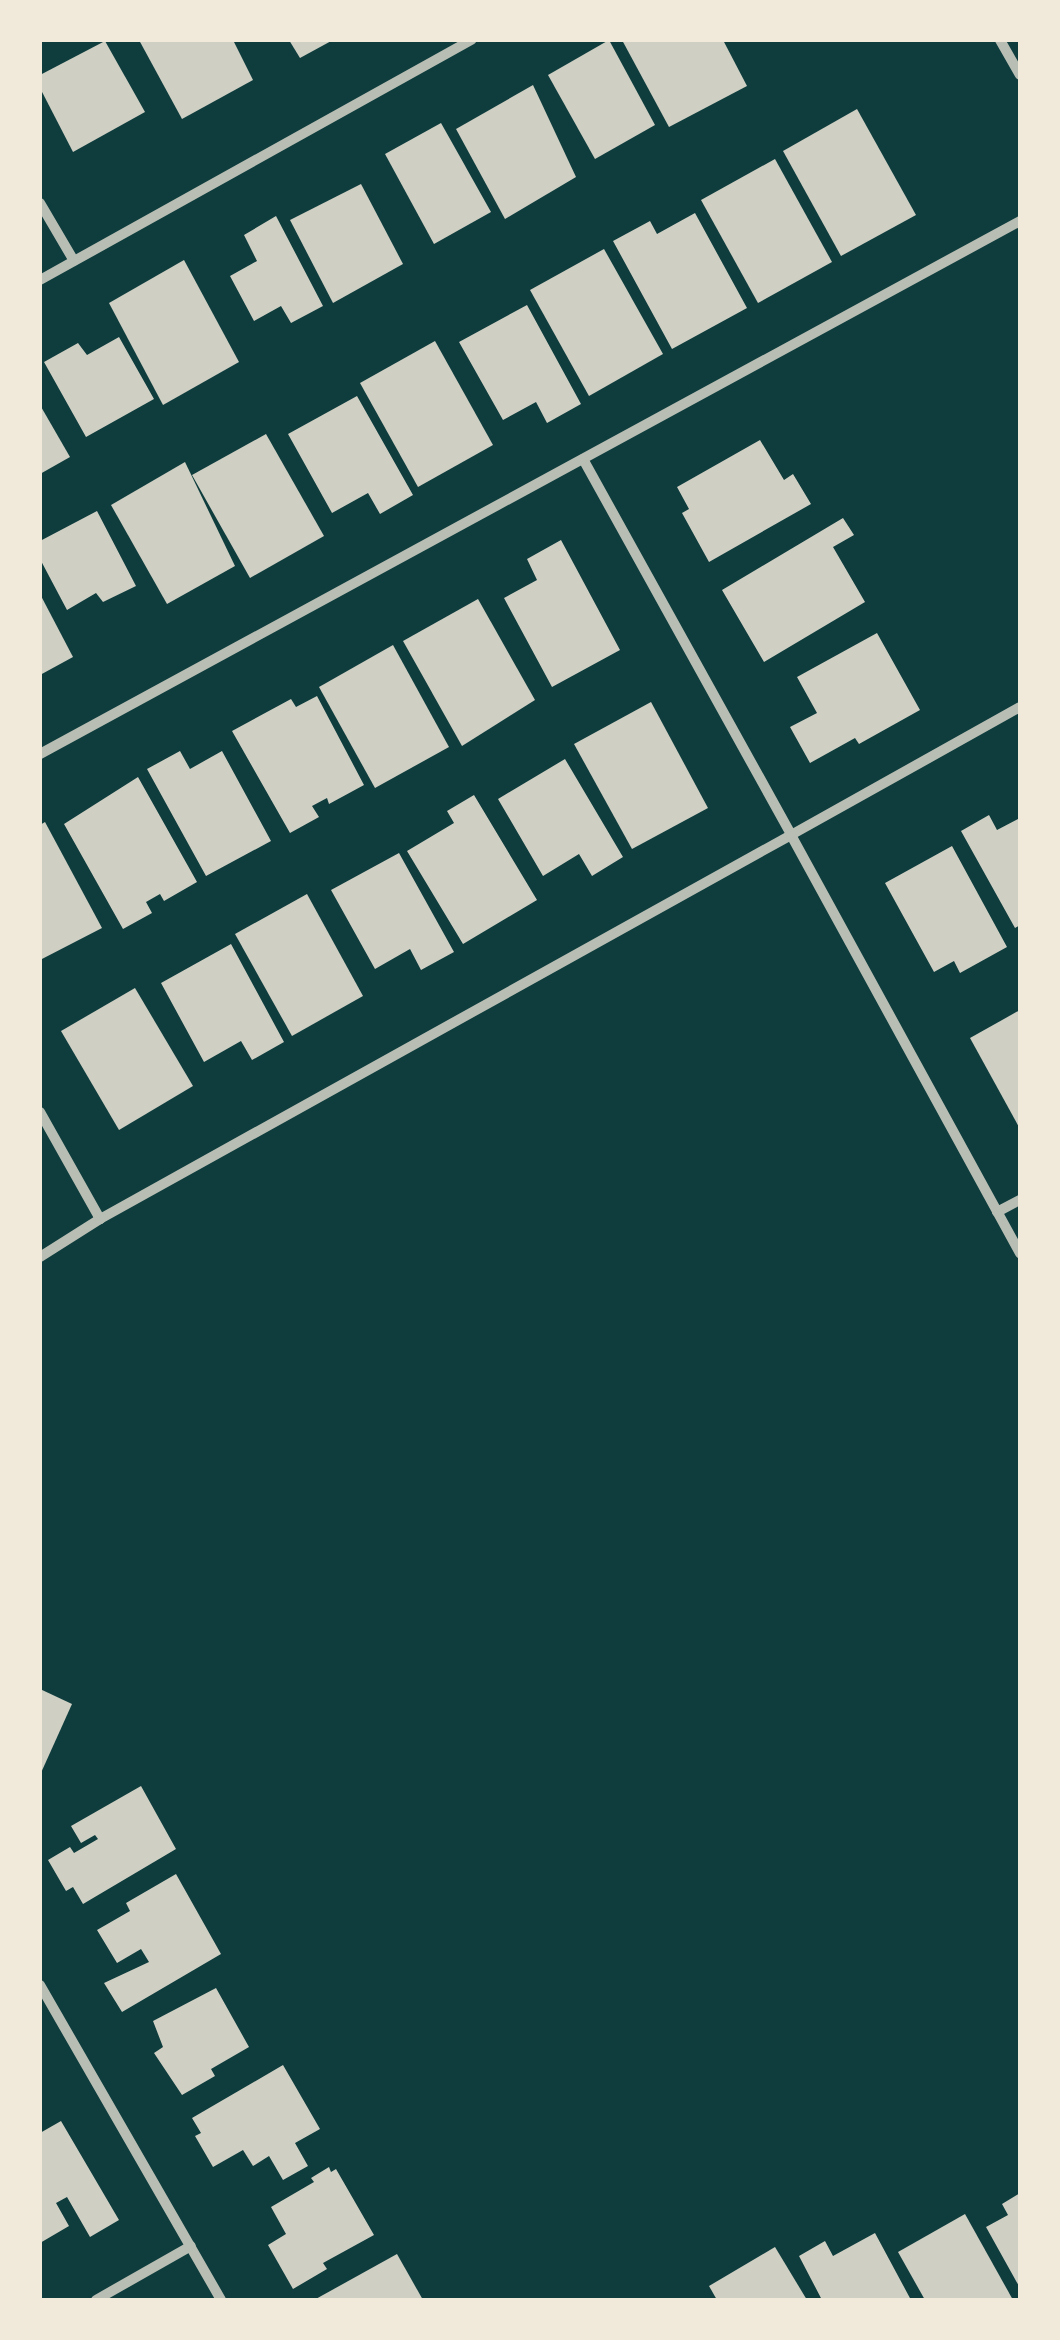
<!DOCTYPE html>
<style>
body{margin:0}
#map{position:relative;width:1060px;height:2340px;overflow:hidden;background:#0f3d3e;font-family:"Sofia Sans Condensed",sans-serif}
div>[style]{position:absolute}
.building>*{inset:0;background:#cfcfc3}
.minor>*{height:10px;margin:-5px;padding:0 5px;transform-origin:5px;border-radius:5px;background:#b8beb3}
span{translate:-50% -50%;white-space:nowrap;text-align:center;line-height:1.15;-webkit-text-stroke:9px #f1e9da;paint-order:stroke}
.frame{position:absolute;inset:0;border:42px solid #f1e9da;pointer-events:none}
</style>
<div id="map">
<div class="building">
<div style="clip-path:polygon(139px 40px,233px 40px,253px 80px,182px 119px)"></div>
<div style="clip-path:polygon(289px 40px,333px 40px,300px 58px)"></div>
<div style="clip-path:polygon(609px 40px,655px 125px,595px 159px,548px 75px)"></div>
<div style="clip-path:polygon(622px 40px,723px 40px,747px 86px,669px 127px)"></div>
<div style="clip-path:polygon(105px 41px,145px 112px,73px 152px,40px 88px,40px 75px)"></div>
<div style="clip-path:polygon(533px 85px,576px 177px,505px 219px,456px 129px)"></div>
<div style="clip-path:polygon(857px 109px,916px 215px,841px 256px,783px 151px)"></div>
<div style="clip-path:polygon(441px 123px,491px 212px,434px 244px,385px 154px)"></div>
<div style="clip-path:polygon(775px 159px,832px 262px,758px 303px,701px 200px)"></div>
<div style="clip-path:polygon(361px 184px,403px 264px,333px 303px,290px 220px)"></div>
<div style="clip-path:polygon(695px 213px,747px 308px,672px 349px,613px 241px,650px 221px,657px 234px)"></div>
<div style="clip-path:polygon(276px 216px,323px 306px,291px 323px,281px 306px,254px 321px,230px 276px,257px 261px,244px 235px)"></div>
<div style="clip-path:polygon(604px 249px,663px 354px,589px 396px,530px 290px)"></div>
<div style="clip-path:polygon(184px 260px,239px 362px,163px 405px,109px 303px)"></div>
<div style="clip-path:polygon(527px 305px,581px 404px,547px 423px,536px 402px,503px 420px,459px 342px)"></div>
<div style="clip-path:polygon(119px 337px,154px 399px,86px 437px,44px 362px,78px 343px,87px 355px)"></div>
<div style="clip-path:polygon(435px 341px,493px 445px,418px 487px,360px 383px)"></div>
<div style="clip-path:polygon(357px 396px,413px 495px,380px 514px,368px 493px,332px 513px,288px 434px)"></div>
<div style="clip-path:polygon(40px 405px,70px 457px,40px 474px)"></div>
<div style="clip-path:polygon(266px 434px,324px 536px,250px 578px,192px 475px)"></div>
<div style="clip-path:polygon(760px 440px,784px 480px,793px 474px,811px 504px,709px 562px,682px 513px,689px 509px,677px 487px)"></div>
<div style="clip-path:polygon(185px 462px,235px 566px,167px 604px,111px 505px)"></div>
<div style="clip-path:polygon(97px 511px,136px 586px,103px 602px,96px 593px,67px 610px,40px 559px,40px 541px)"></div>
<div style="clip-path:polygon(843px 518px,854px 535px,833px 547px,865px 602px,764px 662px,722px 590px)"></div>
<div style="clip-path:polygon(561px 540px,620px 650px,552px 687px,504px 598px,537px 580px,527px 559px)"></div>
<div style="clip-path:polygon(40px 594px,73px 657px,40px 675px)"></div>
<div style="clip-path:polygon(478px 599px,535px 700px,462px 746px,403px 641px)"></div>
<div style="clip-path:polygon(877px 633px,920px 710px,859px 744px,855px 738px,810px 763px,790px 727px,817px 713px,797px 677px)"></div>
<div style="clip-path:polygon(393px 645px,449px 747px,375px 788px,319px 687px)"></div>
<div style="clip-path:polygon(317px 696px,364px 785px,329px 804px,327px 798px,312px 806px,319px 817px,290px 833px,232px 731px,291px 699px,296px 707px)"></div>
<div style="clip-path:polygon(651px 702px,708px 808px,632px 849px,574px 744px)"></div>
<div style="clip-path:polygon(180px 751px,190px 769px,222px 751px,271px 841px,206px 876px,147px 769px)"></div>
<div style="clip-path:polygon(565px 759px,623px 857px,592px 876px,579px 854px,543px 876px,498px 799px)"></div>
<div style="clip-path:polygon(138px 777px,197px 882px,164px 901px,160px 894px,146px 902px,152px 913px,123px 929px,64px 824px)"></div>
<div style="clip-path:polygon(474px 795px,537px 900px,463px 944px,407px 851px,454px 823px,447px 811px)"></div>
<div style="clip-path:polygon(989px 815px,997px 830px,1020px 818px,1020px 925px,1015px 928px,961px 831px)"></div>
<div style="clip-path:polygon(45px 822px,102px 928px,40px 960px,40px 825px)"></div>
<div style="clip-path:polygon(952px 846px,1007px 947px,960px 973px,954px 961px,934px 972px,885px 883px)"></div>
<div style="clip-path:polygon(399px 853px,454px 952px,421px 970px,410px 949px,375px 969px,331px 890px)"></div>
<div style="clip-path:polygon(307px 894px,363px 996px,292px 1036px,235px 934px)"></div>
<div style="clip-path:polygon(231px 944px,284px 1042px,252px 1060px,241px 1041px,204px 1062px,161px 983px)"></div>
<div style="clip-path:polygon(135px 988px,193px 1086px,119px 1130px,61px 1031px)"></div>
<div style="clip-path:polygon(1020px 1010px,1020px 1129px,970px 1038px)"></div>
<div style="clip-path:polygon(40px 1689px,72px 1704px,40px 1775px)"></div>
<div style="clip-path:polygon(141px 1786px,176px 1849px,83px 1904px,73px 1887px,66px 1891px,48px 1860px,70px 1847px,74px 1853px,98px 1839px,95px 1835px,81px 1843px,71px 1826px)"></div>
<div style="clip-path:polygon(176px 1874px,221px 1954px,122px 2012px,104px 1983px,149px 1962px,141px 1949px,117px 1963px,97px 1930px,130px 1911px,126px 1903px)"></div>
<div style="clip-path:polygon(216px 1988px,249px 2047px,211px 2069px,215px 2076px,182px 2095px,154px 2053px,163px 2047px,153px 2021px)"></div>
<div style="clip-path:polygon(283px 2065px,320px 2129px,295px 2143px,308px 2166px,283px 2180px,269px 2156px,253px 2166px,243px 2150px,213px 2167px,195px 2136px,201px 2133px,192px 2118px)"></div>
<div style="clip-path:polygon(61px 2121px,119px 2220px,90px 2237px,67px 2197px,56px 2203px,69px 2226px,40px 2243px,40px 2133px)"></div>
<div style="clip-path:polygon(329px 2167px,331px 2172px,336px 2169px,374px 2235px,323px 2263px,327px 2269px,293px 2289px,268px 2245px,286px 2234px,271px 2207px,314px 2182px,311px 2178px)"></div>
<div style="clip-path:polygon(1020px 2193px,1020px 2288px,986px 2227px,1008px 2215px,1002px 2204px)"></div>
<div style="clip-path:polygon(965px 2214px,1013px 2300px,925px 2300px,898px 2252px)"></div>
<div style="clip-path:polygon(875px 2233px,911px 2300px,822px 2300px,799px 2256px,825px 2241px,833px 2256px)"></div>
<div style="clip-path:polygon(775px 2247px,807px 2300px,717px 2300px,709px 2286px)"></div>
<div style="clip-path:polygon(397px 2254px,423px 2300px,314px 2300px)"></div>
</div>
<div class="minor">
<div style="left:1000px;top:40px;width:40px;rotate:60.3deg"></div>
<div style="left:40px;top:203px;width:67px;rotate:59.6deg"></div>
<div style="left:40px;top:280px;width:494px;rotate:-29.1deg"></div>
<div style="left:583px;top:459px;width:430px;rotate:61deg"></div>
<div style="left:791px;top:835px;width:262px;rotate:-29.2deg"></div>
<div style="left:40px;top:754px;width:1116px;rotate:-28.54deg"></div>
<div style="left:40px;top:1112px;width:123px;rotate:60.7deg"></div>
<div style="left:100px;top:1219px;width:71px;rotate:147.7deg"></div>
<div style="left:997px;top:1212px;width:26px;rotate:-28deg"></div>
<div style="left:100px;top:1219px;width:791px;rotate:-29.06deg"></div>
<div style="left:791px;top:835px;width:477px;rotate:61.3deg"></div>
<div style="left:40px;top:1985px;width:363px;rotate:60.1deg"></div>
<div style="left:96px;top:2300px;width:109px;rotate:-29.6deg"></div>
</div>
<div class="frame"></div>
</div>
